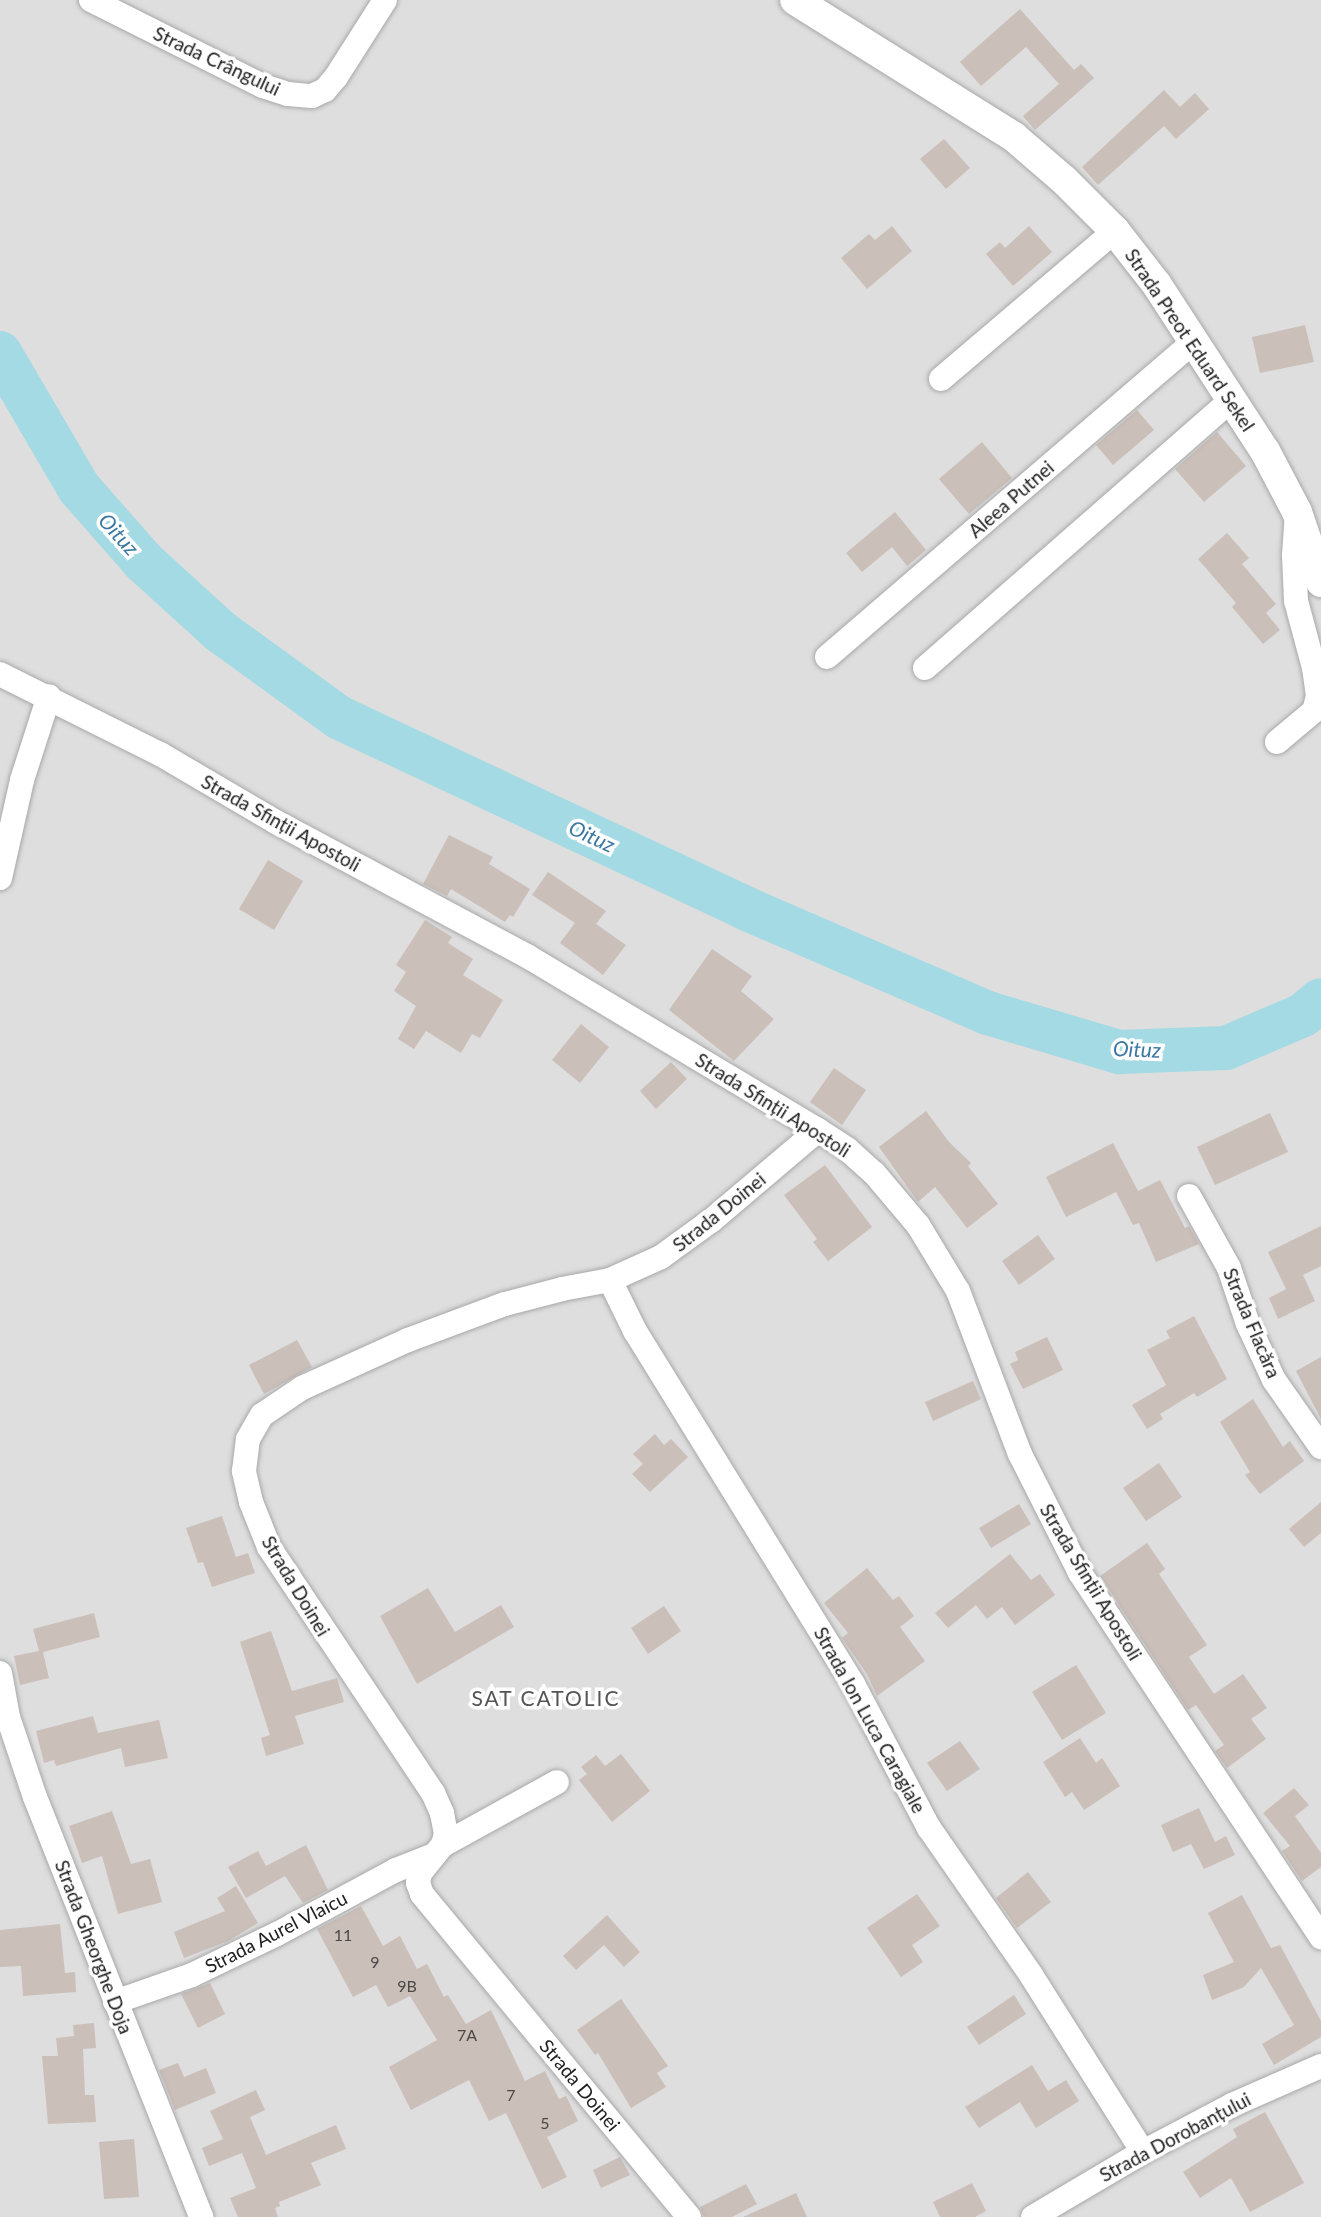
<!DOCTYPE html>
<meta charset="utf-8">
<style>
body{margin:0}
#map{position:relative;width:1321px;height:2217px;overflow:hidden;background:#f2ede7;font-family:Lato,sans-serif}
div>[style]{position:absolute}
.residential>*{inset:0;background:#dfdede}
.river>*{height:44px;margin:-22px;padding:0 22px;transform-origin:22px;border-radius:22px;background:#a3dae3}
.building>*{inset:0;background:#cabfb9}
.roads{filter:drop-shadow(0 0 2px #a8a8a8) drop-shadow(0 0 2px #a8a8a8)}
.minor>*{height:24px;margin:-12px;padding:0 12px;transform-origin:12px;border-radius:12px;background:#fff}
.tertiary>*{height:30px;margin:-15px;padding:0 15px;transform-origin:15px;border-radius:15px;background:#fff}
span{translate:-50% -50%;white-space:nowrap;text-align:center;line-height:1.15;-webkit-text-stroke:7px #fff;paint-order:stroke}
.number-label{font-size:16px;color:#4b4847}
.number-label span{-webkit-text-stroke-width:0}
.street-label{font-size:19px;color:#212121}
.water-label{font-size:21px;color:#3c77a2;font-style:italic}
.neighbourhood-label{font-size:21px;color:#545454;letter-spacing:2px}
</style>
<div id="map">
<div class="residential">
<div style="clip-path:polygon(0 0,1321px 0,1321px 2217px,0 2217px)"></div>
</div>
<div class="river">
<div style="left:0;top:353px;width:156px;rotate:59.7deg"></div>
<div style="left:79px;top:488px;width:98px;rotate:48.7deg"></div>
<div style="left:144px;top:562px;width:104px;rotate:42.3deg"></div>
<div style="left:221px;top:632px;width:147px;rotate:35.9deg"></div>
<div style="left:340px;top:718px;width:447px;rotate:25.1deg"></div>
<div style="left:745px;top:908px;width:265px;rotate:23.4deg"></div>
<div style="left:988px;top:1013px;width:137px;rotate:16.6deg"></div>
<div style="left:1119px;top:1052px;width:107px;rotate:-2.1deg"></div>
<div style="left:1226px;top:1048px;width:84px;rotate:-23.2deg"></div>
<div style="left:1303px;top:1015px;width:23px;rotate:-40deg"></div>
</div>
<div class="building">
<div style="clip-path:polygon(1020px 9px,1074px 70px,1081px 64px,1094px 78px,1035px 130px,1023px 116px,1059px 84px,1026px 47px,981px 86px,960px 62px)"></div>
<div style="clip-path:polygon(1164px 90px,1180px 107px,1195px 93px,1209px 109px,1176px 139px,1164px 126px,1098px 185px,1082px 167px)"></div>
<div style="clip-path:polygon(944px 139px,970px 168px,946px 189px,920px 159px)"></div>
<div style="clip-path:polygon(892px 226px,912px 251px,867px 289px,841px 258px,869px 234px,875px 240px)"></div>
<div style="clip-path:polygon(1029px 226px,1052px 252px,1013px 286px,986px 254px,1000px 242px,1005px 248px)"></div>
<div style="clip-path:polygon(1305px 325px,1314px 362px,1260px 373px,1252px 337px)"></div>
<div style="clip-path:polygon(1137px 410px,1154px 430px,1113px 465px,1096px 445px)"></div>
<div style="clip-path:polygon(1217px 432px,1246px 466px,1204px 502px,1175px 469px)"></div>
<div style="clip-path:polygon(982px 442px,1012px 478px,969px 514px,939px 479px)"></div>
<div style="clip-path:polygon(895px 512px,926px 550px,907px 566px,892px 547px,862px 572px,846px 553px)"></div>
<div style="clip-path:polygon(1227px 533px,1249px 558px,1242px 564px,1276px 604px,1266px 613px,1280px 630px,1263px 644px,1232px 607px,1236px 603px,1198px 559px)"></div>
<div style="clip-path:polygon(449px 835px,493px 857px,489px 864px,530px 889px,513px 917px,510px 915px,505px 922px,451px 889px,447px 896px,423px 884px)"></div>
<div style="clip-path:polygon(268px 860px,303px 881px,274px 930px,239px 909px)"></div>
<div style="clip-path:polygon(548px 872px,606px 911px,596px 924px,626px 945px,603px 975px,560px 943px,575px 923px,532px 895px)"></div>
<div style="clip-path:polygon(425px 920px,452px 937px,448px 943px,473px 959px,463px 975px,503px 1000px,480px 1038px,472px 1034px,461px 1053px,426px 1031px,414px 1049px,398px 1039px,416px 1006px,394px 991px,406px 972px,396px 965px)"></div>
<div style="clip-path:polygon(712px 949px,752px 976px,741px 991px,774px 1019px,734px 1061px,669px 1010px)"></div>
<div style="clip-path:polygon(581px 1024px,609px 1047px,580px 1083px,552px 1060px)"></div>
<div style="clip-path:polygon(671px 1062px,687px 1079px,656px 1109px,640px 1091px)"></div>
<div style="clip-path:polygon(834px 1068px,866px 1090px,842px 1125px,810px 1102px)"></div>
<div style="clip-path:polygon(926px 1111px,949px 1142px,971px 1163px,968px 1166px,998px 1204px,967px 1228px,935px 1187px,918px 1202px,879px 1147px)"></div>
<div style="clip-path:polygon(1270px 1113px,1288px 1152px,1215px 1185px,1197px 1147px)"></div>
<div style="clip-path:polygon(1113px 1143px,1138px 1191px,1160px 1180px,1185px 1228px,1189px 1226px,1199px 1244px,1156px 1262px,1139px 1223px,1133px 1225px,1116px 1192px,1066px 1217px,1046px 1177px)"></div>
<div style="clip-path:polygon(825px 1165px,872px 1227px,828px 1261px,813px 1242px,817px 1239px,784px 1195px)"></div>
<div style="clip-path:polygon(1321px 1226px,1321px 1266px,1303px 1275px,1315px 1301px,1278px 1319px,1269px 1298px,1286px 1289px,1268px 1252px)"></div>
<div style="clip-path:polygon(1038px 1235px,1055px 1259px,1019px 1285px,1002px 1261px)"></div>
<div style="clip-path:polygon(1194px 1316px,1227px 1379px,1197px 1397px,1194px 1393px,1160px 1414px,1163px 1419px,1147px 1429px,1132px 1405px,1166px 1385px,1147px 1350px,1170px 1338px,1166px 1331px)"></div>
<div style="clip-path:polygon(1047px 1337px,1063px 1370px,1023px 1389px,1010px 1364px,1018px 1360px,1015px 1352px)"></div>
<div style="clip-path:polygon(297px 1340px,312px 1367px,264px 1394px,249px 1365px)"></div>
<div style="clip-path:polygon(1321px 1357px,1321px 1419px,1296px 1371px)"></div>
<div style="clip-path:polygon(973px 1381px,981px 1399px,933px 1421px,925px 1402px)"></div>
<div style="clip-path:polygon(1253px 1399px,1283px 1447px,1290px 1441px,1304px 1461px,1260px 1494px,1245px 1475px,1250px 1472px,1220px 1422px)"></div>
<div style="clip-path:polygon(655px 1434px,664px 1445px,671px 1439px,688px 1457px,650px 1492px,632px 1474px,643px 1464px,633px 1454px)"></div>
<div style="clip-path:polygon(1159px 1463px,1182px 1497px,1146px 1521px,1123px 1488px)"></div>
<div style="clip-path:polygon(1321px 1502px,1321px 1533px,1304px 1547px,1289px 1529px)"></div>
<div style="clip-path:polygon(1019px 1504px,1031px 1524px,991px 1548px,979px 1528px)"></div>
<div style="clip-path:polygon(222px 1516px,236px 1557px,248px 1553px,255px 1573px,212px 1587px,203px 1562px,198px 1563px,186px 1528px)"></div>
<div style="clip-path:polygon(1147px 1543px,1165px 1569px,1159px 1574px,1207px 1645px,1189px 1657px,1214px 1694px,1243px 1674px,1267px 1708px,1251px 1719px,1266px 1739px,1227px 1768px,1215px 1751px,1224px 1745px,1196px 1705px,1188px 1710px,1100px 1576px)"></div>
<div style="clip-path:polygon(1010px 1554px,1031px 1580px,1040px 1574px,1055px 1595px,1015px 1625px,1002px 1607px,987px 1619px,976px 1605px,948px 1628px,935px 1613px)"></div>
<div style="clip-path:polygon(867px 1568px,893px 1600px,899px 1596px,914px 1616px,900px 1627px,925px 1661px,877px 1696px,867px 1674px,842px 1638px,848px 1633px,824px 1603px)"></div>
<div style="clip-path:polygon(428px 1588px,455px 1632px,501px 1605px,514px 1627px,417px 1684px,380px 1616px)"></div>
<div style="clip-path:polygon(664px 1606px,681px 1631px,648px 1654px,631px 1628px)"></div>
<div style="clip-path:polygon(94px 1613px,100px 1637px,43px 1652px,49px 1678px,20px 1685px,14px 1656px,39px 1651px,33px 1629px)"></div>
<div style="clip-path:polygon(271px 1631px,292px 1691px,337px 1678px,344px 1702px,295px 1716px,304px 1744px,266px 1756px,261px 1738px,270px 1735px,240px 1642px)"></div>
<div style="clip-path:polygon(1076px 1665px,1106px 1713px,1062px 1740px,1032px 1692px)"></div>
<div style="clip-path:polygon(93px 1716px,98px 1733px,159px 1720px,168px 1758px,125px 1767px,121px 1748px,56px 1766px,54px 1760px,44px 1763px,36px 1731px)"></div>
<div style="clip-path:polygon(1080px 1738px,1096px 1763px,1102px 1758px,1120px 1786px,1084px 1810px,1072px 1792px,1065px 1797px,1043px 1762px)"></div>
<div style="clip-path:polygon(960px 1741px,980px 1769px,947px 1791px,927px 1763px)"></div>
<div style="clip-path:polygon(621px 1754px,650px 1791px,612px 1822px,579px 1780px,587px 1774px,581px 1767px,596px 1755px,605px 1766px)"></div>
<div style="clip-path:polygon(1294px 1788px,1309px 1805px,1295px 1816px,1321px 1853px,1321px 1867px,1302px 1881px,1282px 1851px,1290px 1846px,1263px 1813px)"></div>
<div style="clip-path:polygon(1199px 1808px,1215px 1842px,1226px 1836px,1235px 1855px,1204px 1869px,1191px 1844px,1173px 1852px,1161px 1825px)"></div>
<div style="clip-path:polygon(112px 1811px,131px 1864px,150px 1859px,162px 1902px,118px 1914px,102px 1856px,82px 1863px,69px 1826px)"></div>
<div style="clip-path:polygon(306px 1845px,328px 1890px,303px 1903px,285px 1876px,246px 1898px,228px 1867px,258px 1851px,266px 1866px)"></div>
<div style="clip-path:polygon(1028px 1872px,1051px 1902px,1017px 1928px,996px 1898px)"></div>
<div style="clip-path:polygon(236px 1886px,258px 1923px,228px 1941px,184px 1958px,174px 1932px,225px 1911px,217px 1898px)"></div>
<div style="clip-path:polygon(917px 1894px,940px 1926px,912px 1945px,923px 1962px,901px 1977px,867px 1928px)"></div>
<div style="clip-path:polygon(1242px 1895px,1271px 1948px,1280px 1945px,1321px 2021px,1321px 2037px,1274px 2065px,1262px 2044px,1294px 2025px,1261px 1968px,1244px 1987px,1212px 2000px,1203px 1975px,1234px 1962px,1208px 1913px)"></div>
<div style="clip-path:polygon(361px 1906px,383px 1946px,400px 1936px,417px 1969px,427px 1964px,444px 1997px,448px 1995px,466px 2024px,491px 2010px,525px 2081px,545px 2071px,559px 2099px,566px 2096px,578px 2121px,547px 2137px,567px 2177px,542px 2189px,506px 2113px,489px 2121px,469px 2080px,411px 2110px,389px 2067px,437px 2040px,410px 1996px,388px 2007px,376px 1985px,353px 1997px,317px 1929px)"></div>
<div style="clip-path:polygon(607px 1915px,640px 1952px,624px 1967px,604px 1945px,576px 1970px,563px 1956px)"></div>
<div style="clip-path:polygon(60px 1924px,65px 1973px,75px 1972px,76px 1992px,23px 1996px,21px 1966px,0 1967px,0 1930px)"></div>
<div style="clip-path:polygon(210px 1983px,225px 2014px,198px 2028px,181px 1994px)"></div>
<div style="clip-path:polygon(1014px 1995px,1026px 2014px,979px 2045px,967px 2027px)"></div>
<div style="clip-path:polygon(621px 1999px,668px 2066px,657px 2073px,666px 2087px,631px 2108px,598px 2053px,595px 2055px,577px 2030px)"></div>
<div style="clip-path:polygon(94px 2023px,96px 2048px,83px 2049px,85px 2095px,94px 2095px,96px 2122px,48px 2124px,42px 2056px,58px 2056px,56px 2038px,74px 2036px,73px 2025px)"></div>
<div style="clip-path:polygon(178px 2063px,184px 2077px,206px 2068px,216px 2093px,175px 2110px,159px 2070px)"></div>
<div style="clip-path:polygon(1032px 2065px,1048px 2091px,1066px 2080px,1079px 2101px,1036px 2128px,1020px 2102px,979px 2128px,965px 2107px)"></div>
<div style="clip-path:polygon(256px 2090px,265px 2110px,250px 2117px,266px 2155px,336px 2125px,346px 2149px,311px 2163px,321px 2185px,279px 2202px,280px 2206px,275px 2208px,278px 2217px,238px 2217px,230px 2198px,256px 2188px,242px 2153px,209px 2166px,202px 2148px,223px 2139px,210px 2111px)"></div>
<div style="clip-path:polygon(1265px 2112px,1304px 2183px,1250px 2212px,1231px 2178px,1200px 2198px,1183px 2172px,1237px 2137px,1233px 2129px)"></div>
<div style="clip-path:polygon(134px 2139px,139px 2197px,104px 2199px,99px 2142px)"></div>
<div style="clip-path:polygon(620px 2157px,630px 2175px,601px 2188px,593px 2170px)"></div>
<div style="clip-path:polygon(972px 2183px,986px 2211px,975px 2217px,940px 2217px,933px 2202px)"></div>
<div style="clip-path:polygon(746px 2184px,757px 2204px,732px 2217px,704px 2217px,700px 2207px)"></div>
<div style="clip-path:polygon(796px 2193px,807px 2217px,743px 2217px)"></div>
</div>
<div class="roads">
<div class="minor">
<div style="left:91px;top:0;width:192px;rotate:26.6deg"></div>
<div style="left:263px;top:86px;width:26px;rotate:18deg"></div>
<div style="left:288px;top:94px;width:24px;rotate:5deg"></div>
<div style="left:312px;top:96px;width:14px;rotate:-25deg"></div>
<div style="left:325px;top:90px;width:17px;rotate:-50deg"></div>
<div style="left:336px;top:77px;width:91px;rotate:-57.5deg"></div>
<div style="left:941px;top:379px;width:228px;rotate:-40.4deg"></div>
<div style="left:827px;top:657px;width:485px;rotate:-40.7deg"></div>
<div style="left:925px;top:668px;width:408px;rotate:-41.2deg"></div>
<div style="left:0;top:674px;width:179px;rotate:26.6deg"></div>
<div style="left:160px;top:754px;width:134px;rotate:30.4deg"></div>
<div style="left:276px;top:822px;width:285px;rotate:28.1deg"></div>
<div style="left:527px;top:956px;width:339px;rotate:30.9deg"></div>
<div style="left:818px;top:1130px;width:35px;rotate:33deg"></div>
<div style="left:847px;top:1149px;width:36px;rotate:42deg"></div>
<div style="left:874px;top:1173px;width:68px;rotate:49.8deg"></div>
<div style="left:918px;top:1225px;width:77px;rotate:58.8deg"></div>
<div style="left:958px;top:1291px;width:174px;rotate:69.2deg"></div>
<div style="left:1020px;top:1454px;width:133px;rotate:63.2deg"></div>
<div style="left:1080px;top:1573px;width:437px;rotate:56.5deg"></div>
<div style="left:1277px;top:742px;width:48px;rotate:-40deg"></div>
<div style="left:1314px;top:711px;width:16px;rotate:-75deg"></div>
<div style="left:1318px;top:696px;width:28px;rotate:-98deg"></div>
<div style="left:1314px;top:668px;width:69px;rotate:-105deg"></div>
<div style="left:1296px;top:601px;width:46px;rotate:-92.5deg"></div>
<div style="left:1294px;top:555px;width:39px;rotate:-86deg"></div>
<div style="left:0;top:878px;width:100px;rotate:-77.3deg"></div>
<div style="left:22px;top:780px;width:88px;rotate:-72.2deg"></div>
<div style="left:1189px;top:1196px;width:82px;rotate:60.9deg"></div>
<div style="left:1229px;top:1268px;width:59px;rotate:71.3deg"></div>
<div style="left:1248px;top:1324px;width:62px;rotate:65.1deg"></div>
<div style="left:1274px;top:1380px;width:82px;rotate:55deg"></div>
<div style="left:610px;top:1280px;width:57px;rotate:63.9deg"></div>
<div style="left:635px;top:1331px;width:415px;rotate:58.3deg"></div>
<div style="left:853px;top:1684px;width:163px;rotate:62.2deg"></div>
<div style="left:929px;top:1828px;width:179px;rotate:55.2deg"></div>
<div style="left:1031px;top:1975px;width:209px;rotate:57.7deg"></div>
<div style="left:0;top:1673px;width:45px;rotate:79.7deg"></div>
<div style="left:8px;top:1717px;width:84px;rotate:71.4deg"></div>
<div style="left:35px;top:1797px;width:452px;rotate:68.4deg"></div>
<div style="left:443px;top:1845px;width:130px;rotate:-28.9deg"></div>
<div style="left:115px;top:2002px;width:82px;rotate:-19.3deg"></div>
<div style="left:192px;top:1975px;width:94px;rotate:-25.8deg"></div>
<div style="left:277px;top:1934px;width:135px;rotate:-28.3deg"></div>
<div style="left:396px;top:1870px;width:41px;rotate:-21.5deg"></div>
<div style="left:689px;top:2217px;width:419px;rotate:-129.6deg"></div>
<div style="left:422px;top:1894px;width:12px;rotate:-110deg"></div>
<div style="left:418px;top:1883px;width:10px;rotate:-79deg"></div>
<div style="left:420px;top:1873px;width:36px;rotate:-51deg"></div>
<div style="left:443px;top:1845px;width:11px;rotate:-75deg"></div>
<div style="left:446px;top:1834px;width:21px;rotate:-101deg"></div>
<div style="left:442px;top:1813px;width:22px;rotate:-114deg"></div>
<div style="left:433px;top:1793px;width:296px;rotate:-123.7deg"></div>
<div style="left:269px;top:1547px;width:48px;rotate:-111.8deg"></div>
<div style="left:251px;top:1502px;width:32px;rotate:-103deg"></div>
<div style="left:244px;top:1471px;width:32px;rotate:-83deg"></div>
<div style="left:248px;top:1439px;width:28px;rotate:-60deg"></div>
<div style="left:262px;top:1415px;width:48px;rotate:-34deg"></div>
<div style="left:302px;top:1388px;width:116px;rotate:-24.4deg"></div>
<div style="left:408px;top:1340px;width:103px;rotate:-20.4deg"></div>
<div style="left:505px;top:1304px;width:59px;rotate:-14.7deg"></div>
<div style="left:562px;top:1289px;width:49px;rotate:-10.6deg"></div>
<div style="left:610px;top:1280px;width:56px;rotate:-24.3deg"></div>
<div style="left:661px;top:1257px;width:63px;rotate:-36deg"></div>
<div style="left:712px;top:1220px;width:139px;rotate:-40.3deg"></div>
<div style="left:1033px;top:2217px;width:128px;rotate:-30.6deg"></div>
<div style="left:1143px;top:2152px;width:101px;rotate:-27.8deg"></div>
<div style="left:1232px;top:2105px;width:97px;rotate:-23.7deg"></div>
</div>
<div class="tertiary">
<div style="left:795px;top:0;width:258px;rotate:32deg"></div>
<div style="left:1014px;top:137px;width:66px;rotate:40.7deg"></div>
<div style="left:1064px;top:180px;width:72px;rotate:45deg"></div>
<div style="left:1115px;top:231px;width:68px;rotate:52.1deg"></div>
<div style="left:1157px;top:285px;width:198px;rotate:57deg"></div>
<div style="left:1265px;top:451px;width:69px;rotate:62.3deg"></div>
<div style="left:1297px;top:512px;width:74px;rotate:71.1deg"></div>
</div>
</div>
<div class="number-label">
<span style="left:343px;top:1935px">11</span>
<span style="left:375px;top:1962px">9</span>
<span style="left:407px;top:1986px">9B</span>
<span style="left:467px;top:2035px">7A</span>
<span style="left:511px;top:2095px">7</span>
<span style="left:545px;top:2123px">5</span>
</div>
<div class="street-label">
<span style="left:217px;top:61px;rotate:25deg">Strada Crângului</span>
<span style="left:1190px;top:340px;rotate:56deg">Strada Preot Eduard Sekel</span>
<span style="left:1011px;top:499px;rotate:-41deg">Aleea Putnei</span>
<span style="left:281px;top:823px;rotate:29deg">Strada Sfinții Apostoli</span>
<span style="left:773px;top:1105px;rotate:32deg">Strada Sfinții Apostoli</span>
<span style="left:719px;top:1212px;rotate:-39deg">Strada Doinei</span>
<span style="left:1252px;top:1323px;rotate:67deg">Strada Flacăra</span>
<span style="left:1091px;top:1582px;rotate:59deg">Strada Sfinții Apostoli</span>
<span style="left:296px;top:1586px;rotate:59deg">Strada Doinei</span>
<span style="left:870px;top:1720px;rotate:61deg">Strada Ion Luca Caragiale</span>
<span style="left:276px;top:1932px;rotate:-27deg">Strada Aurel Vlaicu</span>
<span style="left:94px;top:1947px;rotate:69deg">Strada Gheorghe Doja</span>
<span style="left:580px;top:2085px;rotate:50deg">Strada Doinei</span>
<span style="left:1175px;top:2137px;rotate:-28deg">Strada Dorobanțului</span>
</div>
<div class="water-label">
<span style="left:119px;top:534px;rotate:48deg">Oituz</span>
<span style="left:592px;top:836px;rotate:25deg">Oituz</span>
<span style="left:1137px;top:1049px;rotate:2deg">Oituz</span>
</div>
<div class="neighbourhood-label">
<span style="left:546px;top:1698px">SAT CATOLIC</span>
</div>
</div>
